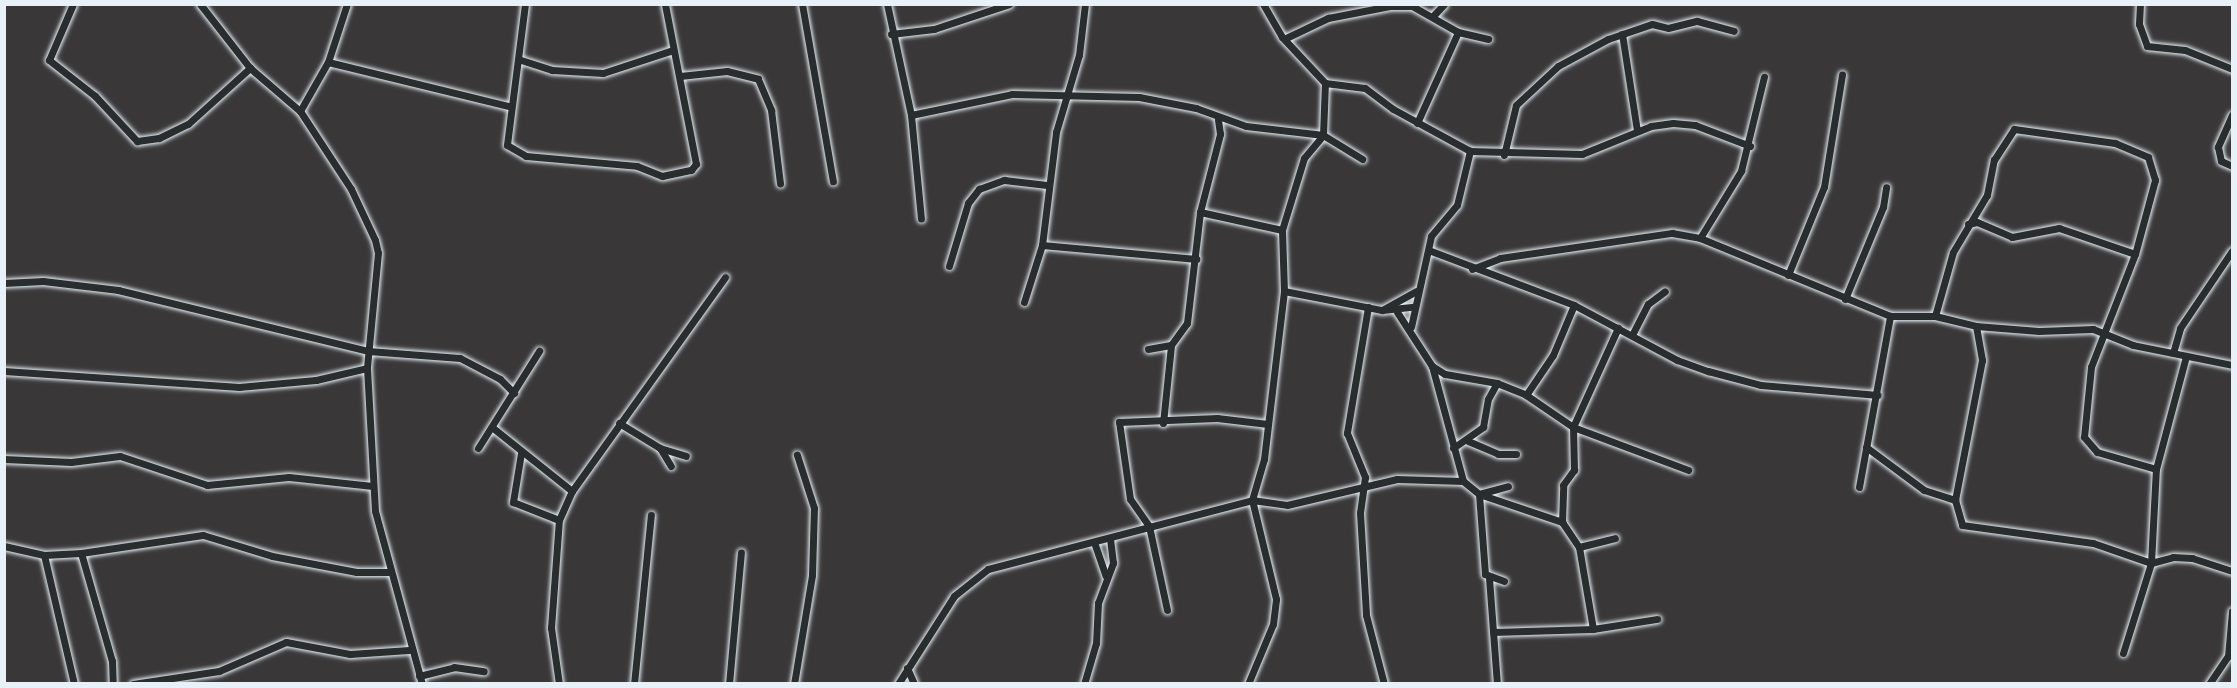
<!DOCTYPE html>
<style>
body{margin:0}
#map{position:relative;width:2237px;height:688px;overflow:hidden;background:#393738;font-family:"Comic Neue",sans-serif}
div>[style]{position:absolute}
.roads{filter:drop-shadow(0 0 2px #e8f1f8) drop-shadow(0 0 2px #e8f1f8)}
.street>*{height:7px;margin:-3.5px;padding:0 3.5px;transform-origin:3.5px;border-radius:3.5px;background:#2a2d2e}
span{translate:-50% -50%;white-space:nowrap;text-align:center;line-height:1.15;-webkit-text-stroke:5px #2a2d2e;paint-order:stroke}
.frame{position:absolute;inset:0;border:6px solid #e8f1f8;pointer-events:none}
</style>
<div id="map">
<div class="roads">
<div class="street">
<div style="left:73px;top:4px;width:61px;rotate:113.2deg"></div>
<div style="left:49px;top:60px;width:58px;rotate:38deg"></div>
<div style="left:95px;top:96px;width:62px;rotate:47deg"></div>
<div style="left:137px;top:141px;width:22px;rotate:-8deg"></div>
<div style="left:159px;top:138px;width:32px;rotate:-26deg"></div>
<div style="left:188px;top:124px;width:84px;rotate:-42.1deg"></div>
<div style="left:200px;top:4px;width:81px;rotate:52deg"></div>
<div style="left:250px;top:68px;width:66px;rotate:40.7deg"></div>
<div style="left:300px;top:111px;width:93px;rotate:56.8deg"></div>
<div style="left:351px;top:189px;width:56px;rotate:64.8deg"></div>
<div style="left:375px;top:240px;width:13px;rotate:77deg"></div>
<div style="left:378px;top:253px;width:116px;rotate:95.5deg"></div>
<div style="left:367px;top:368px;width:143px;rotate:86.8deg"></div>
<div style="left:375px;top:511px;width:179px;rotate:74.8deg"></div>
<div style="left:525px;top:4px;width:142px;rotate:97.3deg"></div>
<div style="left:507px;top:145px;width:22px;rotate:30deg"></div>
<div style="left:526px;top:156px;width:111px;rotate:5.1deg"></div>
<div style="left:637px;top:166px;width:27px;rotate:22deg"></div>
<div style="left:662px;top:176px;width:30px;rotate:-12deg"></div>
<div style="left:691px;top:170px;width:8px;rotate:-50deg"></div>
<div style="left:696px;top:164px;width:163px;rotate:-101deg"></div>
<div style="left:802px;top:4px;width:180px;rotate:80.1deg"></div>
<div style="left:887px;top:4px;width:114px;rotate:77.8deg"></div>
<div style="left:911px;top:115px;width:104px;rotate:84.5deg"></div>
<div style="left:1263px;top:4px;width:38px;rotate:60deg"></div>
<div style="left:1282px;top:37px;width:63px;rotate:46.9deg"></div>
<div style="left:1325px;top:83px;width:52px;rotate:92.2deg"></div>
<div style="left:2140px;top:4px;width:20px;rotate:93deg"></div>
<div style="left:2139px;top:24px;width:23px;rotate:70deg"></div>
<div style="left:2147px;top:46px;width:38px;rotate:6deg"></div>
<div style="left:2185px;top:50px;width:51px;rotate:22deg"></div>
<div style="left:1433px;top:16px;width:16px;rotate:-47deg"></div>
<div style="left:891px;top:34px;width:43px;rotate:-6.6deg"></div>
<div style="left:934px;top:29px;width:79px;rotate:-18.4deg"></div>
<div style="left:1622px;top:34px;width:98px;rotate:81.2deg"></div>
<div style="left:1286px;top:38px;width:47px;rotate:-25.5deg"></div>
<div style="left:1328px;top:18px;width:63px;rotate:-11deg"></div>
<div style="left:1390px;top:6px;width:22px"></div>
<div style="left:1412px;top:6px;width:53px;rotate:29.5deg"></div>
<div style="left:1458px;top:32px;width:31px;rotate:13deg"></div>
<div style="left:521px;top:60px;width:33px;rotate:18deg"></div>
<div style="left:552px;top:70px;width:51px;rotate:3.4deg"></div>
<div style="left:603px;top:73px;width:71px;rotate:-18.2deg"></div>
<div style="left:328px;top:62px;width:186px;rotate:13.7deg"></div>
<div style="left:680px;top:76px;width:47px;rotate:-6.1deg"></div>
<div style="left:727px;top:71px;width:32px;rotate:14deg"></div>
<div style="left:758px;top:79px;width:34px;rotate:67deg"></div>
<div style="left:771px;top:110px;width:74px;rotate:83deg"></div>
<div style="left:1325px;top:83px;width:40px;rotate:7.1deg"></div>
<div style="left:1365px;top:88px;width:35px;rotate:37deg"></div>
<div style="left:1393px;top:109px;width:88px;rotate:28.6deg"></div>
<div style="left:1470px;top:151px;width:112px;rotate:1.5deg"></div>
<div style="left:1582px;top:154px;width:74px;rotate:-22.1deg"></div>
<div style="left:1651px;top:126px;width:22px;rotate:-8deg"></div>
<div style="left:1673px;top:123px;width:22px;rotate:5deg"></div>
<div style="left:1695px;top:125px;width:59px;rotate:20.9deg"></div>
<div style="left:300px;top:111px;width:56px;rotate:-60.3deg"></div>
<div style="left:328px;top:62px;width:61px;rotate:-71.9deg"></div>
<div style="left:911px;top:115px;width:103px;rotate:-11.7deg"></div>
<div style="left:1012px;top:94px;width:127px;rotate:1.4deg"></div>
<div style="left:1139px;top:97px;width:58px;rotate:10.9deg"></div>
<div style="left:1196px;top:108px;width:53px;rotate:19.8deg"></div>
<div style="left:1246px;top:126px;width:78px;rotate:6.7deg"></div>
<div style="left:1323px;top:135px;width:46px;rotate:31.6deg"></div>
<div style="left:2232px;top:115px;width:35px;rotate:114deg"></div>
<div style="left:2218px;top:147px;width:14px;rotate:78deg"></div>
<div style="left:2221px;top:161px;width:12px;rotate:24deg"></div>
<div style="left:1417px;top:123px;width:100px;rotate:-65.7deg"></div>
<div style="left:1504px;top:155px;width:51px;rotate:-76.5deg"></div>
<div style="left:1516px;top:105px;width:57px;rotate:-42.9deg"></div>
<div style="left:1558px;top:66px;width:57px;rotate:-28.4deg"></div>
<div style="left:1608px;top:39px;width:46px;rotate:-18.8deg"></div>
<div style="left:1652px;top:24px;width:16px;rotate:14deg"></div>
<div style="left:1668px;top:28px;width:30px;rotate:-14deg"></div>
<div style="left:1697px;top:21px;width:38px;rotate:15deg"></div>
<div style="left:1200px;top:212px;width:84px;rotate:12.4deg"></div>
<div style="left:1968px;top:224px;width:9px;rotate:-13deg"></div>
<div style="left:1977px;top:222px;width:38px;rotate:23deg"></div>
<div style="left:2012px;top:237px;width:48px;rotate:-10.8deg"></div>
<div style="left:2059px;top:228px;width:80px;rotate:18.9deg"></div>
<div style="left:1700px;top:238px;width:79px;rotate:-58.5deg"></div>
<div style="left:1741px;top:171px;width:97px;rotate:-76.3deg"></div>
<div style="left:1042px;top:245px;width:155px;rotate:5.2deg"></div>
<div style="left:1431px;top:251px;width:153px;rotate:20.7deg"></div>
<div style="left:1574px;top:305px;width:117px;rotate:28.1deg"></div>
<div style="left:1677px;top:360px;width:33px;rotate:20deg"></div>
<div style="left:1708px;top:371px;width:55px;rotate:14.8deg"></div>
<div style="left:1761px;top:385px;width:117px;rotate:4.9deg"></div>
<div style="left:949px;top:266px;width:66px;rotate:-73.2deg"></div>
<div style="left:968px;top:203px;width:18px;rotate:-52deg"></div>
<div style="left:979px;top:189px;width:27px;rotate:-20deg"></div>
<div style="left:1004px;top:180px;width:43px;rotate:6.6deg"></div>
<div style="left:1472px;top:269px;width:30px;rotate:-21deg"></div>
<div style="left:1500px;top:258px;width:174px;rotate:-8.3deg"></div>
<div style="left:1672px;top:233px;width:28px;rotate:10deg"></div>
<div style="left:1700px;top:238px;width:205px;rotate:22.3deg"></div>
<div style="left:1890px;top:316px;width:45px"></div>
<div style="left:1935px;top:316px;width:42px;rotate:13.7deg"></div>
<div style="left:1976px;top:326px;width:63px;rotate:4.5deg"></div>
<div style="left:2039px;top:331px;width:54px;rotate:-2.1deg"></div>
<div style="left:2093px;top:329px;width:43px;rotate:21.8deg"></div>
<div style="left:2133px;top:345px;width:101px;rotate:11.4deg"></div>
<div style="left:1788px;top:275px;width:95px;rotate:-67.8deg"></div>
<div style="left:1824px;top:187px;width:114px;rotate:-80.9deg"></div>
<div style="left:4px;top:283px;width:39px;rotate:-3deg"></div>
<div style="left:43px;top:281px;width:76px;rotate:6.8deg"></div>
<div style="left:118px;top:290px;width:257px;rotate:13.7deg"></div>
<div style="left:368px;top:351px;width:92px;rotate:4.4deg"></div>
<div style="left:460px;top:358px;width:45px;rotate:27.7deg"></div>
<div style="left:500px;top:379px;width:20px;rotate:45deg"></div>
<div style="left:1284px;top:291px;width:100px;rotate:11deg"></div>
<div style="left:1382px;top:310px;width:30px;rotate:-6deg"></div>
<div style="left:1845px;top:299px;width:100px;rotate:-67.6deg"></div>
<div style="left:1883px;top:207px;width:20px;rotate:-81deg"></div>
<div style="left:1024px;top:302px;width:60px;rotate:-72.5deg"></div>
<div style="left:1042px;top:245px;width:114px;rotate:-82.9deg"></div>
<div style="left:1056px;top:132px;width:80px;rotate:-73.4deg"></div>
<div style="left:1079px;top:55px;width:51px;rotate:-83.3deg"></div>
<div style="left:1368px;top:307px;width:128px;rotate:99.5deg"></div>
<div style="left:1347px;top:433px;width:48px;rotate:67.8deg"></div>
<div style="left:1365px;top:477px;width:36px;rotate:98deg"></div>
<div style="left:1360px;top:513px;width:102px;rotate:86.6deg"></div>
<div style="left:1366px;top:615px;width:71px;rotate:75.4deg"></div>
<div style="left:1382px;top:310px;width:39px;rotate:-29deg"></div>
<div style="left:1397px;top:312px;width:64px;rotate:57.1deg"></div>
<div style="left:1432px;top:366px;width:119px;rotate:74.9deg"></div>
<div style="left:1463px;top:481px;width:21px;rotate:39deg"></div>
<div style="left:1479px;top:494px;width:30px;rotate:-15deg"></div>
<div style="left:1935px;top:316px;width:66px;rotate:-74.3deg"></div>
<div style="left:1953px;top:252px;width:66px;rotate:-59.2deg"></div>
<div style="left:1987px;top:195px;width:36px;rotate:-79deg"></div>
<div style="left:1994px;top:160px;width:37px;rotate:-57deg"></div>
<div style="left:2014px;top:129px;width:102px;rotate:7.9deg"></div>
<div style="left:2115px;top:143px;width:36px;rotate:23deg"></div>
<div style="left:2148px;top:157px;width:24px;rotate:73deg"></div>
<div style="left:2155px;top:180px;width:77px;rotate:105.1deg"></div>
<div style="left:2135px;top:254px;width:121px;rotate:111.3deg"></div>
<div style="left:2091px;top:367px;width:70px;rotate:95.7deg"></div>
<div style="left:2084px;top:437px;width:20px;rotate:49deg"></div>
<div style="left:2097px;top:452px;width:61px;rotate:16.1deg"></div>
<div style="left:1976px;top:326px;width:35px;rotate:80deg"></div>
<div style="left:1982px;top:360px;width:143px;rotate:100.9deg"></div>
<div style="left:1955px;top:500px;width:26px;rotate:74deg"></div>
<div style="left:1962px;top:525px;width:132px;rotate:7.8deg"></div>
<div style="left:2093px;top:543px;width:61px;rotate:19deg"></div>
<div style="left:2151px;top:563px;width:23px;rotate:-15deg"></div>
<div style="left:2173px;top:557px;width:19px;rotate:3deg"></div>
<div style="left:2192px;top:558px;width:42px;rotate:18deg"></div>
<div style="left:1411px;top:327px;width:93px;rotate:-77.6deg"></div>
<div style="left:1431px;top:236px;width:40px;rotate:-50deg"></div>
<div style="left:1457px;top:205px;width:56px;rotate:-76.5deg"></div>
<div style="left:1632px;top:335px;width:35px;rotate:-63deg"></div>
<div style="left:1648px;top:304px;width:21px;rotate:-37deg"></div>
<div style="left:1148px;top:349px;width:23px;rotate:-10deg"></div>
<div style="left:1171px;top:345px;width:27px;rotate:-54deg"></div>
<div style="left:1187px;top:323px;width:112px;rotate:-83.3deg"></div>
<div style="left:1200px;top:212px;width:81px;rotate:-75.6deg"></div>
<div style="left:1220px;top:134px;width:15px;rotate:-98deg"></div>
<div style="left:2173px;top:353px;width:26px;rotate:-74deg"></div>
<div style="left:2180px;top:328px;width:93px;rotate:-56deg"></div>
<div style="left:1432px;top:366px;width:15px;rotate:32deg"></div>
<div style="left:1445px;top:374px;width:53px;rotate:9.8deg"></div>
<div style="left:1497px;top:383px;width:31px;rotate:22deg"></div>
<div style="left:1526px;top:395px;width:57px;rotate:34.2deg"></div>
<div style="left:1573px;top:427px;width:123px;rotate:20.5deg"></div>
<div style="left:4px;top:371px;width:236px;rotate:3.9deg"></div>
<div style="left:239px;top:387px;width:77px;rotate:-5.2deg"></div>
<div style="left:316px;top:380px;width:52px;rotate:-13.2deg"></div>
<div style="left:1526px;top:395px;width:48px;rotate:-56deg"></div>
<div style="left:1553px;top:355px;width:54px;rotate:-67.2deg"></div>
<div style="left:619px;top:423px;width:48px;rotate:31.4deg"></div>
<div style="left:660px;top:448px;width:27px;rotate:17deg"></div>
<div style="left:1163px;top:423px;width:78px;rotate:-84.1deg"></div>
<div style="left:493px;top:428px;width:101px;rotate:38.6deg"></div>
<div style="left:1468px;top:441px;width:33px;rotate:23deg"></div>
<div style="left:1498px;top:454px;width:18px"></div>
<div style="left:1866px;top:447px;width:72px;rotate:36.6deg"></div>
<div style="left:1924px;top:490px;width:33px;rotate:18deg"></div>
<div style="left:478px;top:448px;width:115px;rotate:-57.8deg"></div>
<div style="left:660px;top:448px;width:21px;rotate:59deg"></div>
<div style="left:1453px;top:448px;width:37px;rotate:-35deg"></div>
<div style="left:1483px;top:427px;width:28px;rotate:-80deg"></div>
<div style="left:1488px;top:399px;width:18px;rotate:-61deg"></div>
<div style="left:521px;top:453px;width:50px;rotate:99.3deg"></div>
<div style="left:513px;top:502px;width:49px;rotate:21.4deg"></div>
<div style="left:4px;top:459px;width:67px;rotate:2.6deg"></div>
<div style="left:71px;top:462px;width:49px;rotate:-7deg"></div>
<div style="left:120px;top:456px;width:92px;rotate:18.4deg"></div>
<div style="left:207px;top:485px;width:82px;rotate:-5.6deg"></div>
<div style="left:289px;top:477px;width:84px;rotate:6.1deg"></div>
<div style="left:1859px;top:487px;width:174px;rotate:-79.7deg"></div>
<div style="left:1562px;top:522px;width:37px;rotate:-88deg"></div>
<div style="left:1563px;top:485px;width:19px;rotate:-54deg"></div>
<div style="left:1574px;top:470px;width:43px;rotate:-91.3deg"></div>
<div style="left:1573px;top:427px;width:109px;rotate:-65.6deg"></div>
<div style="left:1094px;top:542px;width:36px;rotate:71deg"></div>
<div style="left:4px;top:546px;width:41px;rotate:12.7deg"></div>
<div style="left:44px;top:555px;width:37px;rotate:-3deg"></div>
<div style="left:81px;top:553px;width:123px;rotate:-8.4deg"></div>
<div style="left:203px;top:535px;width:72px;rotate:16.9deg"></div>
<div style="left:272px;top:556px;width:86px;rotate:10.7deg"></div>
<div style="left:357px;top:572px;width:33px"></div>
<div style="left:1579px;top:547px;width:37px;rotate:-14deg"></div>
<div style="left:81px;top:553px;width:112px;rotate:74deg"></div>
<div style="left:112px;top:661px;width:23px;rotate:88deg"></div>
<div style="left:44px;top:555px;width:132px;rotate:76.9deg"></div>
<div style="left:1489px;top:578px;width:106px;rotate:85.7deg"></div>
<div style="left:1504px;top:581px;width:20px;rotate:-160deg"></div>
<div style="left:1485px;top:574px;width:80px;rotate:-94.3deg"></div>
<div style="left:1479px;top:494px;width:88px;rotate:18.6deg"></div>
<div style="left:1562px;top:522px;width:30px;rotate:56deg"></div>
<div style="left:1579px;top:547px;width:83px;rotate:80.3deg"></div>
<div style="left:1167px;top:610px;width:86px;rotate:-102.1deg"></div>
<div style="left:1149px;top:526px;width:33px;rotate:-125deg"></div>
<div style="left:1130px;top:499px;width:78px;rotate:-98.1deg"></div>
<div style="left:1119px;top:422px;width:98px;rotate:-2.3deg"></div>
<div style="left:1217px;top:418px;width:51px;rotate:6.7deg"></div>
<div style="left:1493px;top:632px;width:100px;rotate:-1.7deg"></div>
<div style="left:1593px;top:629px;width:65px;rotate:-8.9deg"></div>
<div style="left:2123px;top:653px;width:94px;rotate:-72.7deg"></div>
<div style="left:2151px;top:563px;width:94px;rotate:-87deg"></div>
<div style="left:2156px;top:469px;width:117px;rotate:-75.1deg"></div>
<div style="left:907px;top:668px;width:17px;rotate:66deg"></div>
<div style="left:419px;top:676px;width:36px;rotate:-14deg"></div>
<div style="left:454px;top:667px;width:30px;rotate:8deg"></div>
<div style="left:133px;top:684px;width:87px;rotate:-8.6deg"></div>
<div style="left:219px;top:671px;width:73px;rotate:-23.4deg"></div>
<div style="left:286px;top:642px;width:65px;rotate:10.6deg"></div>
<div style="left:350px;top:654px;width:59px;rotate:-3.9deg"></div>
<div style="left:559px;top:684px;width:57px;rotate:-98.1deg"></div>
<div style="left:551px;top:628px;width:108px;rotate:-85.8deg"></div>
<div style="left:559px;top:520px;width:32px;rotate:-66deg"></div>
<div style="left:572px;top:491px;width:263px;rotate:-54.4deg"></div>
<div style="left:634px;top:684px;width:170px;rotate:-84.3deg"></div>
<div style="left:729px;top:684px;width:132px;rotate:-84.8deg"></div>
<div style="left:794px;top:684px;width:110px;rotate:-80.6deg"></div>
<div style="left:812px;top:575px;width:67px;rotate:-88.3deg"></div>
<div style="left:814px;top:508px;width:56px;rotate:-107.8deg"></div>
<div style="left:898px;top:684px;width:104px;rotate:-57.5deg"></div>
<div style="left:954px;top:596px;width:43px;rotate:-38.5deg"></div>
<div style="left:988px;top:569px;width:273px;rotate:-14.6deg"></div>
<div style="left:1252px;top:500px;width:35px;rotate:8deg"></div>
<div style="left:1287px;top:505px;width:113px;rotate:-13.3deg"></div>
<div style="left:1397px;top:479px;width:66px;rotate:1.7deg"></div>
<div style="left:1084px;top:684px;width:43px;rotate:-73.7deg"></div>
<div style="left:1096px;top:643px;width:40px;rotate:-87.1deg"></div>
<div style="left:1098px;top:603px;width:43px;rotate:-69.4deg"></div>
<div style="left:1113px;top:563px;width:23px;rotate:-97deg"></div>
<div style="left:1248px;top:684px;width:65px;rotate:-67.4deg"></div>
<div style="left:1273px;top:624px;width:25px;rotate:-83deg"></div>
<div style="left:1276px;top:599px;width:102px;rotate:-103.6deg"></div>
<div style="left:1252px;top:500px;width:43px;rotate:-73.7deg"></div>
<div style="left:1264px;top:459px;width:169px;rotate:-83.2deg"></div>
<div style="left:1284px;top:291px;width:61px;rotate:-91.9deg"></div>
<div style="left:1282px;top:230px;width:75px;rotate:-73deg"></div>
<div style="left:1304px;top:158px;width:30px;rotate:-50deg"></div>
<div style="left:2209px;top:684px;width:34px;rotate:-56deg"></div>
<div style="left:2228px;top:656px;width:45px;rotate:-84.9deg"></div>
</div>
</div>
<div class="frame"></div>
</div>
